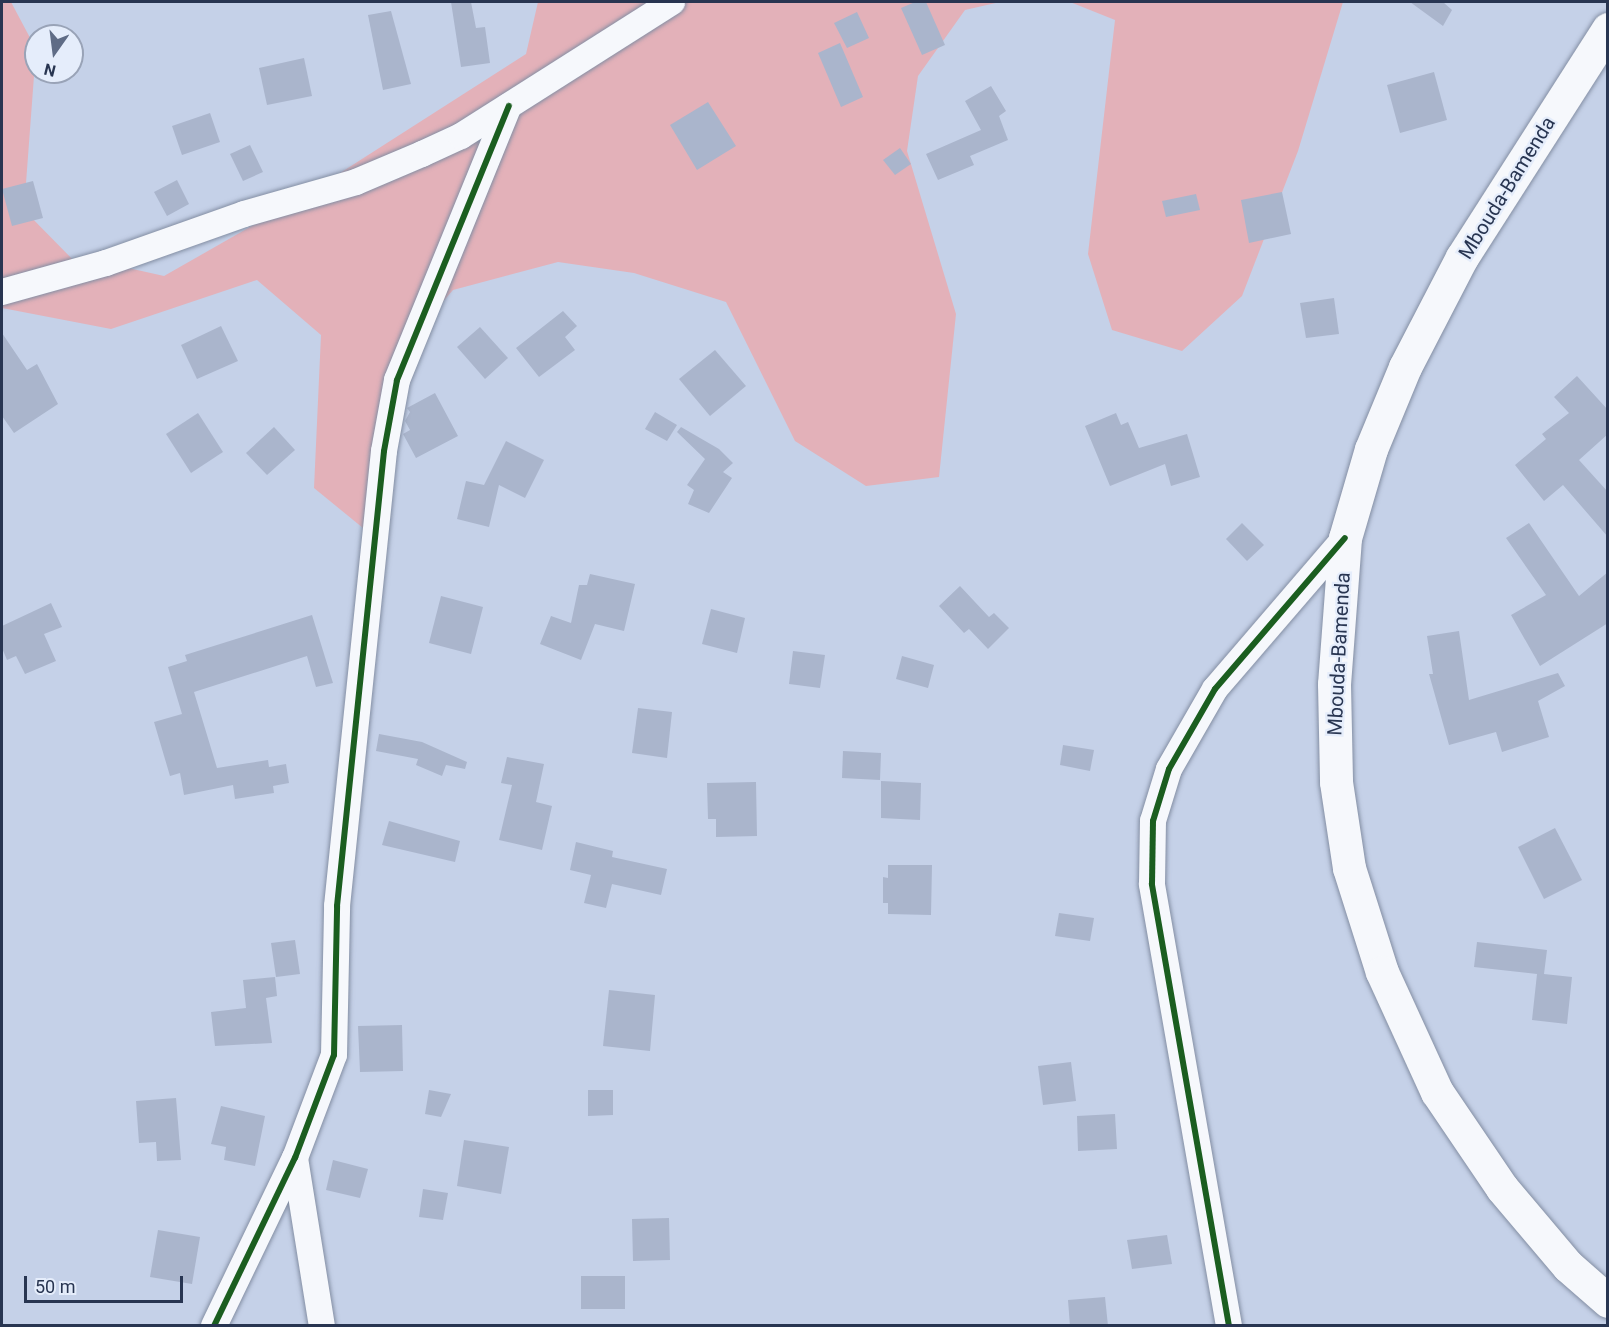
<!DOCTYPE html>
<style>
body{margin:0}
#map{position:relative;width:1609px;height:1327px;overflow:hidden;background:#c5d1e8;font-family:Roboto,sans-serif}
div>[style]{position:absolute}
.green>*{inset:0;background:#e3b1b9}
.building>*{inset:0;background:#aab5cc}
.roads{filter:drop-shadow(0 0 2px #838ea3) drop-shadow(0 0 2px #838ea3)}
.minor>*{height:26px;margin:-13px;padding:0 13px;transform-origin:13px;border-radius:13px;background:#f6f8fc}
.trunk>*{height:33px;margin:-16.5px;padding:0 16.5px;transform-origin:16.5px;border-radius:16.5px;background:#f6f8fc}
.cycleway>*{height:6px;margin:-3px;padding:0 3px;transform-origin:3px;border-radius:3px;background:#1b5e20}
span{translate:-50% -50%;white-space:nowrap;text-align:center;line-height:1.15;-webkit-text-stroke:4.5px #e5edfb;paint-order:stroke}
.street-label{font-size:20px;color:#283551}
.frame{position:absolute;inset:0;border:3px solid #283551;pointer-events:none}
.north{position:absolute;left:24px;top:24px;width:60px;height:60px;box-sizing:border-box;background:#e5edfb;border:2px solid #99a3b7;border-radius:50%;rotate:194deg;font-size:16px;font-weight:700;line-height:24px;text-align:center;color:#283551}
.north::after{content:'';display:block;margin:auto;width:21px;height:27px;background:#5f6c86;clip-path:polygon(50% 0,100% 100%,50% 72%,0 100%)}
.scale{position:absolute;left:24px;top:1276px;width:159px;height:27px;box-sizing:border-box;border:3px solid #283551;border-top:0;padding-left:8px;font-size:18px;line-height:21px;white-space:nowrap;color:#283551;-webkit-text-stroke:4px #e5edfb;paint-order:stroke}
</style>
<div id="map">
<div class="green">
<div style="clip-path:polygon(2px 2px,11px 2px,36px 49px,24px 210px,80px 267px,106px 263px,164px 276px,301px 198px,526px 54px,538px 2px,1000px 2px,965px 10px,918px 76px,907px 151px,956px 314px,939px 477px,866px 486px,795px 441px,726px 302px,634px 273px,558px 262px,453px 290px,416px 333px,374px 537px,314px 488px,321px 335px,257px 280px,111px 329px,2px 308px)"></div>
<div style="clip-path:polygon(1070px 2px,1343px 2px,1298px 151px,1242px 296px,1182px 351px,1112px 330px,1088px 254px,1115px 20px)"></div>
</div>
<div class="building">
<div style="clip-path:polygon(451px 2px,471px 2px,476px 28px,485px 27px,490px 63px,461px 67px)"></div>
<div style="clip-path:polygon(915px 2px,926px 2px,945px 45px,922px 55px,901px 8px)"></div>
<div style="clip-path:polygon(1410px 2px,1443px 2px,1452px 10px,1443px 26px)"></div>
<div style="clip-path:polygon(391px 11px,411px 84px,383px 90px,368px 15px)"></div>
<div style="clip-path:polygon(857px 12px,869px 38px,847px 48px,834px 23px)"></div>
<div style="clip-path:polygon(840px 43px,863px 97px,841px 107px,818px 53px)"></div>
<div style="clip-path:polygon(304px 58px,312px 96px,267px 105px,259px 68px)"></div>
<div style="clip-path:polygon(1434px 72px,1447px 120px,1400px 133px,1387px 85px)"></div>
<div style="clip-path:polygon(991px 86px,1006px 111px,999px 116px,1008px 140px,970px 156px,974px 165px,938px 180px,926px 154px,981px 130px,965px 101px)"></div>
<div style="clip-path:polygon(708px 102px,736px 146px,697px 170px,670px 125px)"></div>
<div style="clip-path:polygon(210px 113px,220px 142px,182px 155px,172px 126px)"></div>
<div style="clip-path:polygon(250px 145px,263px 172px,243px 181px,230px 154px)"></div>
<div style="clip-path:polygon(900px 148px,911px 164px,895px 175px,883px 160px)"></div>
<div style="clip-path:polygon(177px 180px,189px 204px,167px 216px,154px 192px)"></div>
<div style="clip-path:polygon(33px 181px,43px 218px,12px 226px,2px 189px)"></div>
<div style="clip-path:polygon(1282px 192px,1291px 234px,1249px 243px,1241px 200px)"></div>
<div style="clip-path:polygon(1196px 194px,1200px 210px,1166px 217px,1162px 201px)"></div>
<div style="clip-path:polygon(1334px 298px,1339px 334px,1306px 338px,1300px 303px)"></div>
<div style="clip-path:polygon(563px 311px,577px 326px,565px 337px,575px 350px,539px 377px,516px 348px)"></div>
<div style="clip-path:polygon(221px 326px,238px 361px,197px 379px,181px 345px)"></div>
<div style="clip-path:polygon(480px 327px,508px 358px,485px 379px,457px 347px)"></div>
<div style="clip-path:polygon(2px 333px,27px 370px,37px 364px,58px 404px,14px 433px,2px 416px)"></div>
<div style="clip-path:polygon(715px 350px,746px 386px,710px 416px,679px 379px)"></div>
<div style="clip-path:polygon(1577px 376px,1608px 410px,1608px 434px,1579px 460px,1608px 492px,1608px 537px,1563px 485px,1544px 501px,1515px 465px,1546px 439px,1542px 434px,1569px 413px,1554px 397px)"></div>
<div style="clip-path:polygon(435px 393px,458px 436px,416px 458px,403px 434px,410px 430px,405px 421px,410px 412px,407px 408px)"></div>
<div style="clip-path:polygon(655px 412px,677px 425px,667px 441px,645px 429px)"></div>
<div style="clip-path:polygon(198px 413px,223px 452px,191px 473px,166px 434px)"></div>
<div style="clip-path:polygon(1116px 413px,1121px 425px,1128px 422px,1139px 448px,1187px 434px,1200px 477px,1171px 486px,1165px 464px,1110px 486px,1085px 426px)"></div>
<div style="clip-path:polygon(274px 427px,295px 450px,267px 475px,246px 453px)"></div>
<div style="clip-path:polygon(681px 427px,719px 449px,733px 463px,723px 472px,732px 478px,709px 513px,688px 504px,694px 490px,687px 485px,705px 459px,677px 432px)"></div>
<div style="clip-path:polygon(506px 441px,544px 460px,525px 498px,499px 485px,489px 527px,457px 519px,466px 481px,484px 485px)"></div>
<div style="clip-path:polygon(1242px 523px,1264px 545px,1247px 561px,1226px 539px)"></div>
<div style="clip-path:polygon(1529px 523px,1579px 596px,1608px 572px,1608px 623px,1540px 666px,1511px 615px,1546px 595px,1506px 538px)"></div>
<div style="clip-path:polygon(590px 574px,635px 584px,624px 631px,595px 624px,581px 660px,540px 644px,551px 616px,571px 623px,579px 585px,587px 585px)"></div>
<div style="clip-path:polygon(960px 586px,989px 617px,994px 613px,1009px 628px,988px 649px,969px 629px,964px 633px,939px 606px)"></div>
<div style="clip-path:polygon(441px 596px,483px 607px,471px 654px,429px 643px)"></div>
<div style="clip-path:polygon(51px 603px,62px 627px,44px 634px,56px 661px,25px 674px,16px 656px,7px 660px,2px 648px,2px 626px)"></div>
<div style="clip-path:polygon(711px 609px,745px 618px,737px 653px,702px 644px)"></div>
<div style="clip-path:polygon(312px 615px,333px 683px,316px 687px,307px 656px,194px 692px,217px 768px,268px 760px,269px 767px,286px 764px,289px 783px,273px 786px,274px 793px,235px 799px,233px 785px,184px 795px,180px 773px,170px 776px,154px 722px,182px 714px,168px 667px,187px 661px,185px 655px)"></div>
<div style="clip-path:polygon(1459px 631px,1469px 700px,1558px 673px,1565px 686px,1538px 701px,1549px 737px,1502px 752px,1496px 732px,1449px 745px,1429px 674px,1433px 674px,1427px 636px)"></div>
<div style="clip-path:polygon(793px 651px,825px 655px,820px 688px,789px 684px)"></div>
<div style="clip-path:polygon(902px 656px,934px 665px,928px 688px,896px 679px)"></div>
<div style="clip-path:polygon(638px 708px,672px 712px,667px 758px,632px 753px)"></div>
<div style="clip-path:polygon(379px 734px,422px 742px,467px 762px,465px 769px,446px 765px,442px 776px,416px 765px,418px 759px,376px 751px)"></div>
<div style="clip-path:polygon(1063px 745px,1094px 750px,1090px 771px,1060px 765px)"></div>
<div style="clip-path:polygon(843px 751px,881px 753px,880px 780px,842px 778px)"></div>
<div style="clip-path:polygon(507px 757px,544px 764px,536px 802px,552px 806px,542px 850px,499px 840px,512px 785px,501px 783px)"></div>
<div style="clip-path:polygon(881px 781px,921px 783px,920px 820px,881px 818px)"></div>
<div style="clip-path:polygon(756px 782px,757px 836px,716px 837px,716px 819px,708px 819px,707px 783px)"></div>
<div style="clip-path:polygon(389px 821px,460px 841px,455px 862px,382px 845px)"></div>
<div style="clip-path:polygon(1555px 828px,1582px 880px,1544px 899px,1518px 847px)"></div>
<div style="clip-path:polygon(576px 842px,613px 851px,612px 857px,667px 869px,661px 895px,612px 884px,606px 908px,584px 903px,591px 875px,570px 870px)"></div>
<div style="clip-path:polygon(888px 865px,932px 865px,931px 915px,888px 914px,888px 903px,883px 903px,883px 877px,888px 878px)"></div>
<div style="clip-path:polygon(1059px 913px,1094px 918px,1090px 941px,1055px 936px)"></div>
<div style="clip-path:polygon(295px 940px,300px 974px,276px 977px,271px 943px)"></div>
<div style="clip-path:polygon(1477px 942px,1547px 950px,1544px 974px,1572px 977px,1567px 1024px,1532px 1020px,1537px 974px,1474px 967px)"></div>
<div style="clip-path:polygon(275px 977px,277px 996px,266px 998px,272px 1043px,215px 1046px,211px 1012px,246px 1008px,243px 980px)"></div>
<div style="clip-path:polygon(609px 990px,655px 995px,650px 1051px,603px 1046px)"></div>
<div style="clip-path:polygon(402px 1025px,403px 1071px,360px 1072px,358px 1026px)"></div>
<div style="clip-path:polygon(1071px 1062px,1076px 1101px,1043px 1105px,1038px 1066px)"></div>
<div style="clip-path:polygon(429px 1090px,451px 1094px,441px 1117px,425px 1114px)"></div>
<div style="clip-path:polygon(588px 1090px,613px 1090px,613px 1115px,588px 1116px)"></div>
<div style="clip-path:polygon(176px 1098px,181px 1160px,157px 1161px,156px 1142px,139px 1143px,136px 1101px)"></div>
<div style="clip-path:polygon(221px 1106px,265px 1116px,255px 1166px,224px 1160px,226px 1147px,211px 1144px)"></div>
<div style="clip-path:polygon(1115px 1114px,1117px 1149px,1078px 1151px,1077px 1116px)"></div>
<div style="clip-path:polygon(464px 1140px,509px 1147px,501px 1194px,457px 1186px)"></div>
<div style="clip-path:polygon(333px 1160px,368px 1169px,360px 1198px,326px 1190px)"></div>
<div style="clip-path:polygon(423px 1189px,448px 1193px,443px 1220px,419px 1217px)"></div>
<div style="clip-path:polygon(669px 1218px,670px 1260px,633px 1261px,632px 1219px)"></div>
<div style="clip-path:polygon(158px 1230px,200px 1237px,192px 1284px,150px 1277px)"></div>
<div style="clip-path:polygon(1167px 1235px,1172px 1264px,1132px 1269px,1127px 1240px)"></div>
<div style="clip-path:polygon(581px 1276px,625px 1276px,625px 1309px,581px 1309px)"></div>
<div style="clip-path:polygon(1105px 1297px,1108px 1326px,1070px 1326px,1068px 1300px)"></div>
</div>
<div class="roads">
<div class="minor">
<div style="left:2px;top:292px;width:108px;rotate:-15.6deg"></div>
<div style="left:106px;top:263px;width:146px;rotate:-19.5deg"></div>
<div style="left:244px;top:214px;width:116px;rotate:-15.9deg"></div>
<div style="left:356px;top:182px;width:72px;rotate:-23deg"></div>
<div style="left:422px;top:154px;width:43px;rotate:-24.8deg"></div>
<div style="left:461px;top:136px;width:250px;rotate:-32.4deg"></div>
<div style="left:295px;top:1158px;width:170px;rotate:80.9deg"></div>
<div style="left:214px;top:1326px;width:187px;rotate:-64.3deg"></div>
<div style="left:295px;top:1158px;width:110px;rotate:-69.3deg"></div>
<div style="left:334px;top:1055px;width:149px;rotate:-88.8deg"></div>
<div style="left:337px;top:906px;width:457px;rotate:-84.1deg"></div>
<div style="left:384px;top:451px;width:72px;rotate:-79.6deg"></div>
<div style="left:397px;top:380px;width:296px;rotate:-67.8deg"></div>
<div style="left:1229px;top:1326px;width:449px;rotate:-99.9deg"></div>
<div style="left:1152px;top:884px;width:63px;rotate:-89.1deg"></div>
<div style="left:1153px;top:821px;width:54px;rotate:-72.9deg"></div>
<div style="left:1169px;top:769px;width:92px;rotate:-60.1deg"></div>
<div style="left:1215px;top:689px;width:199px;rotate:-49.3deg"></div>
</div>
<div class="trunk">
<div style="left:1608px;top:29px;width:271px;rotate:122.6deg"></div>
<div style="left:1462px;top:257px;width:124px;rotate:117.4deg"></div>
<div style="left:1405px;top:367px;width:89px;rotate:112.5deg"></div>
<div style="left:1371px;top:449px;width:93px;rotate:106.3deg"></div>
<div style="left:1345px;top:538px;width:146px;rotate:94.3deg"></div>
<div style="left:1334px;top:684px;width:98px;rotate:88.8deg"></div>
<div style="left:1336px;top:782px;width:87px;rotate:81.4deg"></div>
<div style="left:1349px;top:868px;width:109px;rotate:72.4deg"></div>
<div style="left:1382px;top:972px;width:132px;rotate:65.4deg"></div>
<div style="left:1437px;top:1092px;width:116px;rotate:55.9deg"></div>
<div style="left:1502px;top:1188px;width:102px;rotate:49.8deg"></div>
<div style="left:1568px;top:1266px;width:53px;rotate:41.2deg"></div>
</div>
</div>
<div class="cycleway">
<div style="left:214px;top:1326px;width:187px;rotate:-64.3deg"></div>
<div style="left:295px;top:1158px;width:110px;rotate:-69.3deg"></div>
<div style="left:334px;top:1055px;width:149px;rotate:-88.8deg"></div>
<div style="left:337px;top:906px;width:457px;rotate:-84.1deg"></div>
<div style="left:384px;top:451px;width:72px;rotate:-79.6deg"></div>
<div style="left:397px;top:380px;width:296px;rotate:-67.8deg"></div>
<div style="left:1229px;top:1326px;width:449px;rotate:-99.9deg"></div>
<div style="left:1152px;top:884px;width:63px;rotate:-89.1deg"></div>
<div style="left:1153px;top:821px;width:54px;rotate:-72.9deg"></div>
<div style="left:1169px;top:769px;width:92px;rotate:-60.1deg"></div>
<div style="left:1215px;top:689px;width:199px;rotate:-49.3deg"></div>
</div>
<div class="street-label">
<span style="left:1507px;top:188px;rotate:-58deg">Mbouda-Bamenda</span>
<span style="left:1339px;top:654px;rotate:-87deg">Mbouda-Bamenda</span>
</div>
<div class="frame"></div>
<div class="north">N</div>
<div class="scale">50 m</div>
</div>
